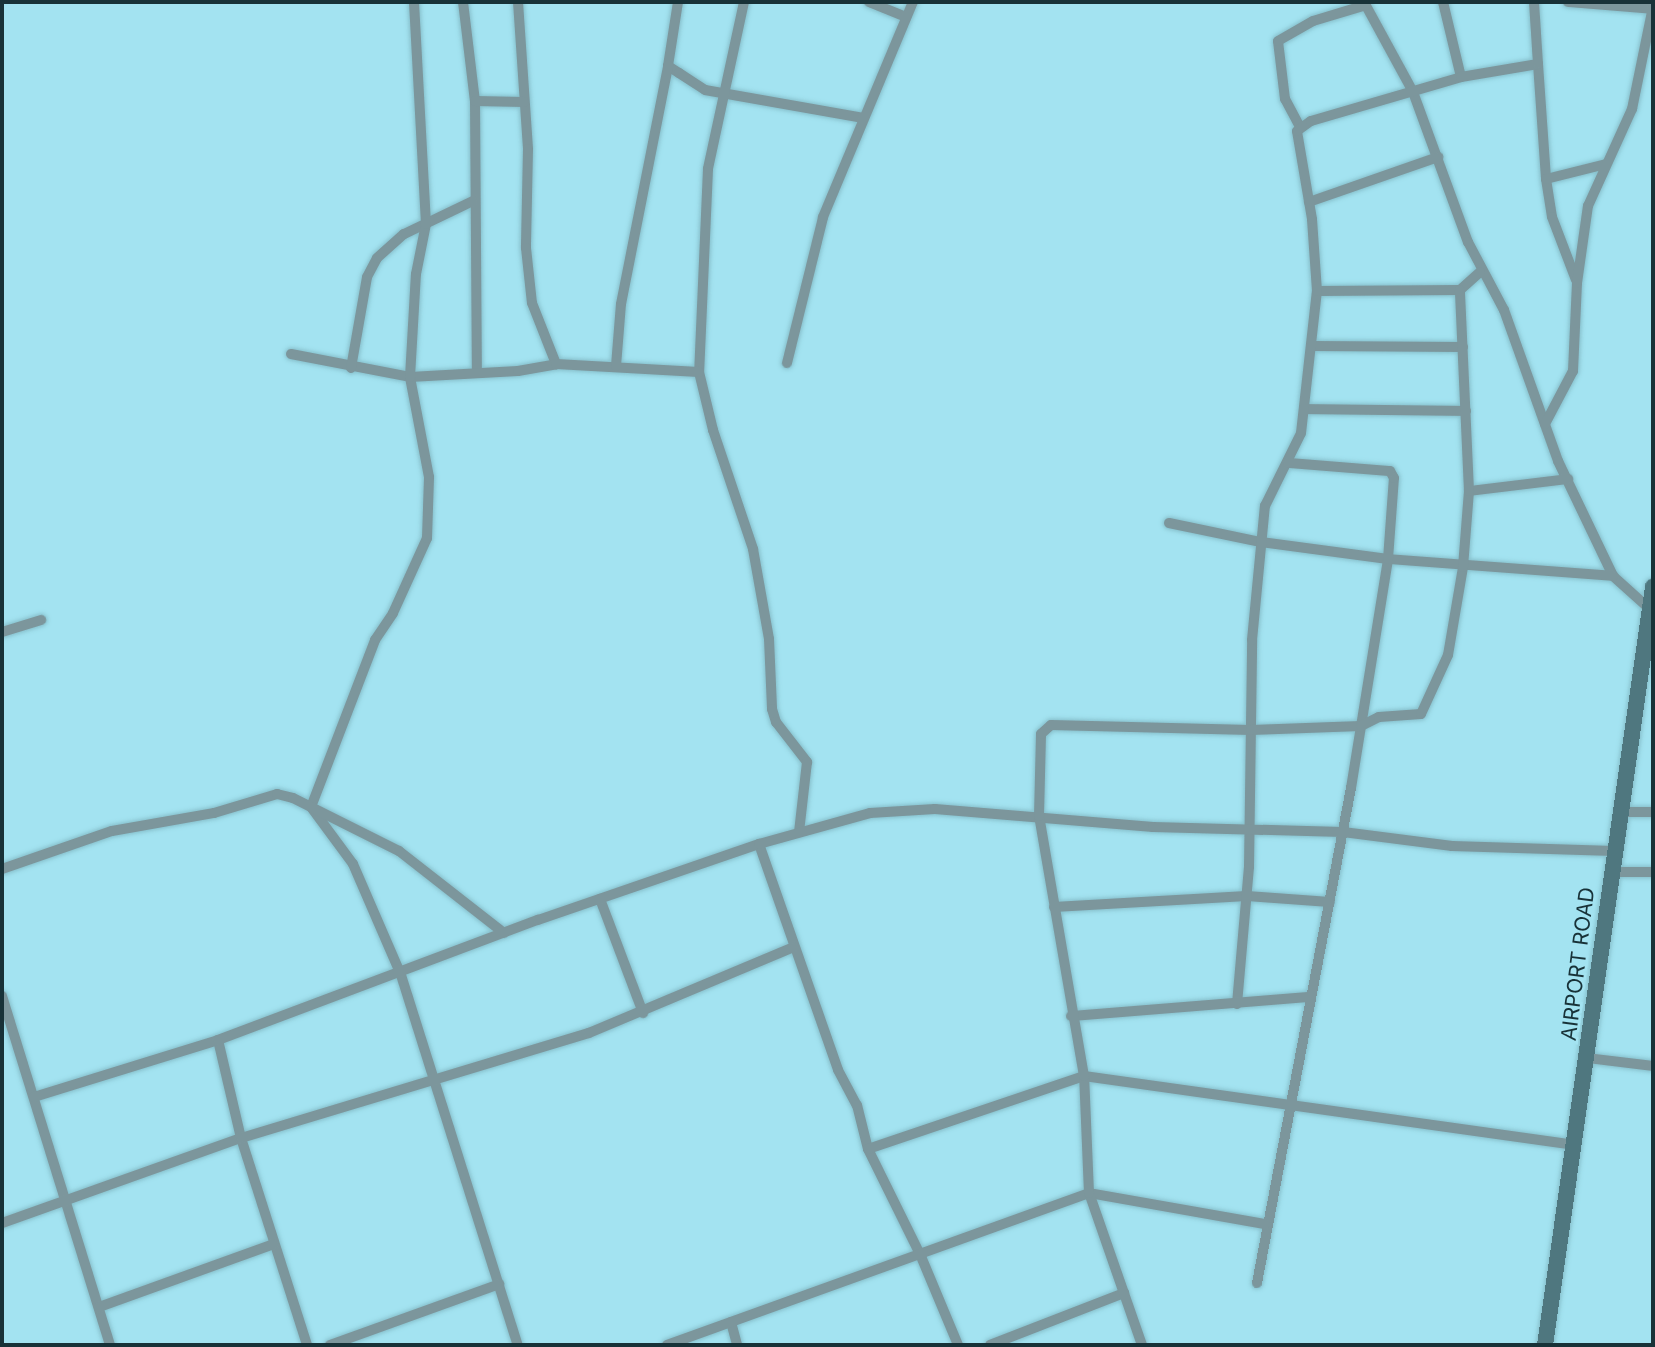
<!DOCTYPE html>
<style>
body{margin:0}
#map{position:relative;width:1655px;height:1347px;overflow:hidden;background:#a3e3f1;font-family:Inter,sans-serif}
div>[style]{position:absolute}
.roads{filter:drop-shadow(0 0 2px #87c0cc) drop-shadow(0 0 2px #87c0cc)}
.minor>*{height:10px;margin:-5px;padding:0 5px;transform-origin:5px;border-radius:5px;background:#7c969c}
.secondary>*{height:16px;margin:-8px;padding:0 8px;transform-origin:8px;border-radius:8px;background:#4f777f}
span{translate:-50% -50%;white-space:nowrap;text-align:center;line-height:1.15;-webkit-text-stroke:5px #a3e3f1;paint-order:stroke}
.street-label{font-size:21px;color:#183238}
.frame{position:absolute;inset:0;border:4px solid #183238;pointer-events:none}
</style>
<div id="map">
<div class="roads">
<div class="minor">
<div style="left:463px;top:2px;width:100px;rotate:83.1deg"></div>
<div style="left:475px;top:101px;width:272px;rotate:89.6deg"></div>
<div style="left:518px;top:2px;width:147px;rotate:86.1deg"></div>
<div style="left:528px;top:149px;width:99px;rotate:91.2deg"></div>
<div style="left:526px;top:248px;width:55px;rotate:83.8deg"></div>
<div style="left:532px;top:303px;width:66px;rotate:68.5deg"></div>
<div style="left:678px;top:2px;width:65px;rotate:98.9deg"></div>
<div style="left:668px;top:66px;width:13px;rotate:32deg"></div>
<div style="left:679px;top:73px;width:31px;rotate:33deg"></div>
<div style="left:705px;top:90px;width:161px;rotate:10deg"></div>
<div style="left:744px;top:2px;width:171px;rotate:102.2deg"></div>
<div style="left:708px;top:169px;width:203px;rotate:92.5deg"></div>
<div style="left:699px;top:372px;width:60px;rotate:76.4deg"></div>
<div style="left:713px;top:430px;width:126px;rotate:71.4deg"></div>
<div style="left:753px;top:549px;width:91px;rotate:79.9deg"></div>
<div style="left:769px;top:639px;width:70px;rotate:87.5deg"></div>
<div style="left:772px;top:709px;width:14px;rotate:73deg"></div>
<div style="left:776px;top:722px;width:51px;rotate:52.2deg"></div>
<div style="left:807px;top:762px;width:70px;rotate:96.5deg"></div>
<div style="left:869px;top:2px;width:40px;rotate:22deg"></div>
<div style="left:1364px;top:2px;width:102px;rotate:61.4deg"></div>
<div style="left:1413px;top:92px;width:160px;rotate:69.9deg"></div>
<div style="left:1468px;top:242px;width:77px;rotate:62.1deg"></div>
<div style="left:1504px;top:310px;width:160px;rotate:70.3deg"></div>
<div style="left:1558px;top:461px;width:127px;rotate:64.4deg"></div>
<div style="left:1613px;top:576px;width:54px;rotate:42deg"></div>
<div style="left:1443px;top:2px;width:77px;rotate:76.5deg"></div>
<div style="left:1568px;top:2px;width:85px;rotate:4.7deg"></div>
<div style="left:1538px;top:64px;width:115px;rotate:86deg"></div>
<div style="left:1546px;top:179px;width:38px;rotate:81deg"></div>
<div style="left:1552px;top:217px;width:67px;rotate:69.1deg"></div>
<div style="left:475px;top:101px;width:49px;rotate:1.2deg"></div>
<div style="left:1300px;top:127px;width:32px;rotate:-118deg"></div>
<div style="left:1285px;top:99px;width:58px;rotate:-96.9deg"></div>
<div style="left:1278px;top:41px;width:40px;rotate:-29.7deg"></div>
<div style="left:1313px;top:21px;width:55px;rotate:-16.8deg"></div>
<div style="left:1546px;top:179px;width:62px;rotate:-14deg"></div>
<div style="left:1309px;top:202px;width:137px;rotate:-19.2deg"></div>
<div style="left:1317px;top:291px;width:143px;rotate:-0.4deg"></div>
<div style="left:1460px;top:290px;width:27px;rotate:-42deg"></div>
<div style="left:1312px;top:346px;width:151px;rotate:0.4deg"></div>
<div style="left:291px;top:354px;width:121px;rotate:10.9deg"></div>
<div style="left:410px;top:377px;width:108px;rotate:-3.2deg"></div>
<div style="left:518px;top:371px;width:39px;rotate:-10deg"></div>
<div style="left:556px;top:364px;width:143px;rotate:3.2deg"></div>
<div style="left:787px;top:363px;width:150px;rotate:-76.1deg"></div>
<div style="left:823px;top:217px;width:233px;rotate:-67.3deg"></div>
<div style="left:616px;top:366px;width:62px;rotate:-85.4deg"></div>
<div style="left:621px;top:304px;width:243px;rotate:-78.8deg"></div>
<div style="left:351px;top:368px;width:92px;rotate:-80deg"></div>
<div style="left:367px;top:277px;width:21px;rotate:-62deg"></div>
<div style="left:377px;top:258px;width:36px;rotate:-42deg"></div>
<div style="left:404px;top:234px;width:76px;rotate:-25.6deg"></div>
<div style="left:1304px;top:409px;width:162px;rotate:0.7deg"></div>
<div style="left:1545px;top:424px;width:60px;rotate:-62.2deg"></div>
<div style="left:1573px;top:371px;width:88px;rotate:-87.4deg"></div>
<div style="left:1577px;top:283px;width:78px;rotate:-81.9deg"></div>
<div style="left:1588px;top:206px;width:107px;rotate:-65.6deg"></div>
<div style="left:1632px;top:109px;width:104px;rotate:-78.4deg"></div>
<div style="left:1469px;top:491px;width:100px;rotate:-6.9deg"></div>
<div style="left:1169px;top:523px;width:94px;rotate:11.7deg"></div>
<div style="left:1261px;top:542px;width:128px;rotate:7.6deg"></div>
<div style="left:1388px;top:559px;width:226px;rotate:4.3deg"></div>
<div style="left:2px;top:632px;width:41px;rotate:-17.1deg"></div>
<div style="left:311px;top:807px;width:179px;rotate:-69deg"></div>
<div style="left:375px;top:640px;width:32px;rotate:-56deg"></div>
<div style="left:393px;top:613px;width:82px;rotate:-65.6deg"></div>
<div style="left:427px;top:538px;width:61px;rotate:-88.1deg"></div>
<div style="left:429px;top:477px;width:102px;rotate:-100.8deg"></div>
<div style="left:410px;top:377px;width:103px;rotate:-86.7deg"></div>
<div style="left:416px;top:274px;width:51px;rotate:-78.7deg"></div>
<div style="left:426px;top:224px;width:222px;rotate:-93.1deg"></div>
<div style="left:311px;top:807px;width:71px;rotate:53.6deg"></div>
<div style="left:353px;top:864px;width:121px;rotate:66.6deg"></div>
<div style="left:401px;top:975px;width:388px;rotate:72.5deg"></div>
<div style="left:1621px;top:812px;width:32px"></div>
<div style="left:759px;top:844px;width:239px;rotate:70.7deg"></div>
<div style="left:838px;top:1070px;width:40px;rotate:62deg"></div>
<div style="left:857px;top:1105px;width:45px;rotate:76deg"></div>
<div style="left:868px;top:1149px;width:117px;rotate:63.7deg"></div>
<div style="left:920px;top:1254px;width:99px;rotate:67.3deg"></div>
<div style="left:2px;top:869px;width:116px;rotate:-19.1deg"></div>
<div style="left:112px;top:831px;width:104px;rotate:-10deg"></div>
<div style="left:214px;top:813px;width:66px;rotate:-16.8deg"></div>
<div style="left:277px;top:794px;width:16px;rotate:14deg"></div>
<div style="left:293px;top:798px;width:119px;rotate:26.6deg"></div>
<div style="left:399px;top:851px;width:133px;rotate:38deg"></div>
<div style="left:1611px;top:872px;width:42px"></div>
<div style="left:600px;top:899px;width:122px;rotate:69.3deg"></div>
<div style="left:1054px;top:907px;width:193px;rotate:-3.3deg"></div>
<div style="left:1247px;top:896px;width:83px;rotate:4.1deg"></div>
<div style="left:2px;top:996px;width:365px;rotate:72.8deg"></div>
<div style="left:1237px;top:1004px;width:138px;rotate:-85deg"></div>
<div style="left:1249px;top:867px;width:227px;rotate:-89.2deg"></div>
<div style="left:1252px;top:640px;width:135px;rotate:-84.5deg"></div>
<div style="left:1265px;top:506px;width:81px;rotate:-63.7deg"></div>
<div style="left:1301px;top:433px;width:143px;rotate:-83.6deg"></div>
<div style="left:1317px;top:291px;width:72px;rotate:-94deg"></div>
<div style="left:1312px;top:219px;width:89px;rotate:-99.7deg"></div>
<div style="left:1297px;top:131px;width:17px;rotate:-36deg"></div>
<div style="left:1311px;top:121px;width:156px;rotate:-16.3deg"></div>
<div style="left:1461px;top:77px;width:78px;rotate:-9.6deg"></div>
<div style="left:1538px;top:64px;width:62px;rotate:-93.7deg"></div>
<div style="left:1071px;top:1016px;width:239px;rotate:-4.6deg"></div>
<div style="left:218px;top:1040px;width:101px;rotate:76.8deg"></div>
<div style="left:241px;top:1138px;width:217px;rotate:72.3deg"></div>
<div style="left:1587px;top:1058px;width:66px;rotate:6.9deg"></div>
<div style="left:34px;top:1097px;width:193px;rotate:-17.2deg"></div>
<div style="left:218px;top:1040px;width:342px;rotate:-20.6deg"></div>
<div style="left:538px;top:920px;width:234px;rotate:-19deg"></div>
<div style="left:759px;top:844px;width:115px;rotate:-15.6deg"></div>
<div style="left:870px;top:813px;width:65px;rotate:-3.5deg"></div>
<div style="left:935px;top:809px;width:219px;rotate:4.7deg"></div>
<div style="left:1153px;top:827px;width:190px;rotate:1.5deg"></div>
<div style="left:1343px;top:832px;width:110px;rotate:7.3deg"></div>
<div style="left:1452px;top:846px;width:162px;rotate:1.8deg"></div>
<div style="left:868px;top:1149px;width:228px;rotate:-18.7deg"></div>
<div style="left:1084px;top:1076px;width:496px;rotate:8deg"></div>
<div style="left:2px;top:1223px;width:254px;rotate:-19.6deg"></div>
<div style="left:241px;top:1138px;width:363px;rotate:-16.8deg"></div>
<div style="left:589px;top:1033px;width:222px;rotate:-22.8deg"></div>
<div style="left:1257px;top:1283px;width:504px;rotate:-79.25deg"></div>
<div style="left:1351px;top:788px;width:232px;rotate:-80.8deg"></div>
<div style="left:1388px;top:559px;width:81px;rotate:-85.8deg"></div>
<div style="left:1394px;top:478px;width:8px;rotate:-120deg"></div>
<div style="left:1390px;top:471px;width:102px;rotate:-175.5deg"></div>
<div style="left:99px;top:1307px;width:186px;rotate:-19.8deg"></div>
<div style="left:731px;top:1322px;width:24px;rotate:75deg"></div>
<div style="left:330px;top:1345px;width:180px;rotate:-19.8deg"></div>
<div style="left:667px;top:1345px;width:449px;rotate:-19.8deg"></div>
<div style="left:1089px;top:1193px;width:179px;rotate:10deg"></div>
<div style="left:990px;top:1345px;width:144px;rotate:-21.2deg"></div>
<div style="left:1142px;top:1345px;width:161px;rotate:-109.2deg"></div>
<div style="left:1089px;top:1193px;width:117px;rotate:-92.4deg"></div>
<div style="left:1084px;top:1076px;width:264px;rotate:-99.8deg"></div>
<div style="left:1039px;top:816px;width:82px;rotate:-88.6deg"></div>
<div style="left:1041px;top:734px;width:13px;rotate:-42deg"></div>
<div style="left:1051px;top:725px;width:200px;rotate:1.4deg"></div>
<div style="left:1251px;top:730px;width:110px;rotate:-2.1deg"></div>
<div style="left:1361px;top:726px;width:20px;rotate:-27deg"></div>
<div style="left:1379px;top:717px;width:42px;rotate:-4.1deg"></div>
<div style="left:1421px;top:714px;width:65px;rotate:-65.4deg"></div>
<div style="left:1448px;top:655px;width:89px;rotate:-80.3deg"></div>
<div style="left:1463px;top:567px;width:76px;rotate:-85.5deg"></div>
<div style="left:1469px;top:491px;width:201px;rotate:-92.6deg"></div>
</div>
<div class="secondary">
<div style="left:1545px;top:1345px;width:766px;rotate:-81.89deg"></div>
</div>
</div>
<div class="street-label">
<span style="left:1578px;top:964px;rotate:-83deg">AIRPORT ROAD</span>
</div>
<div class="frame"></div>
</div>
